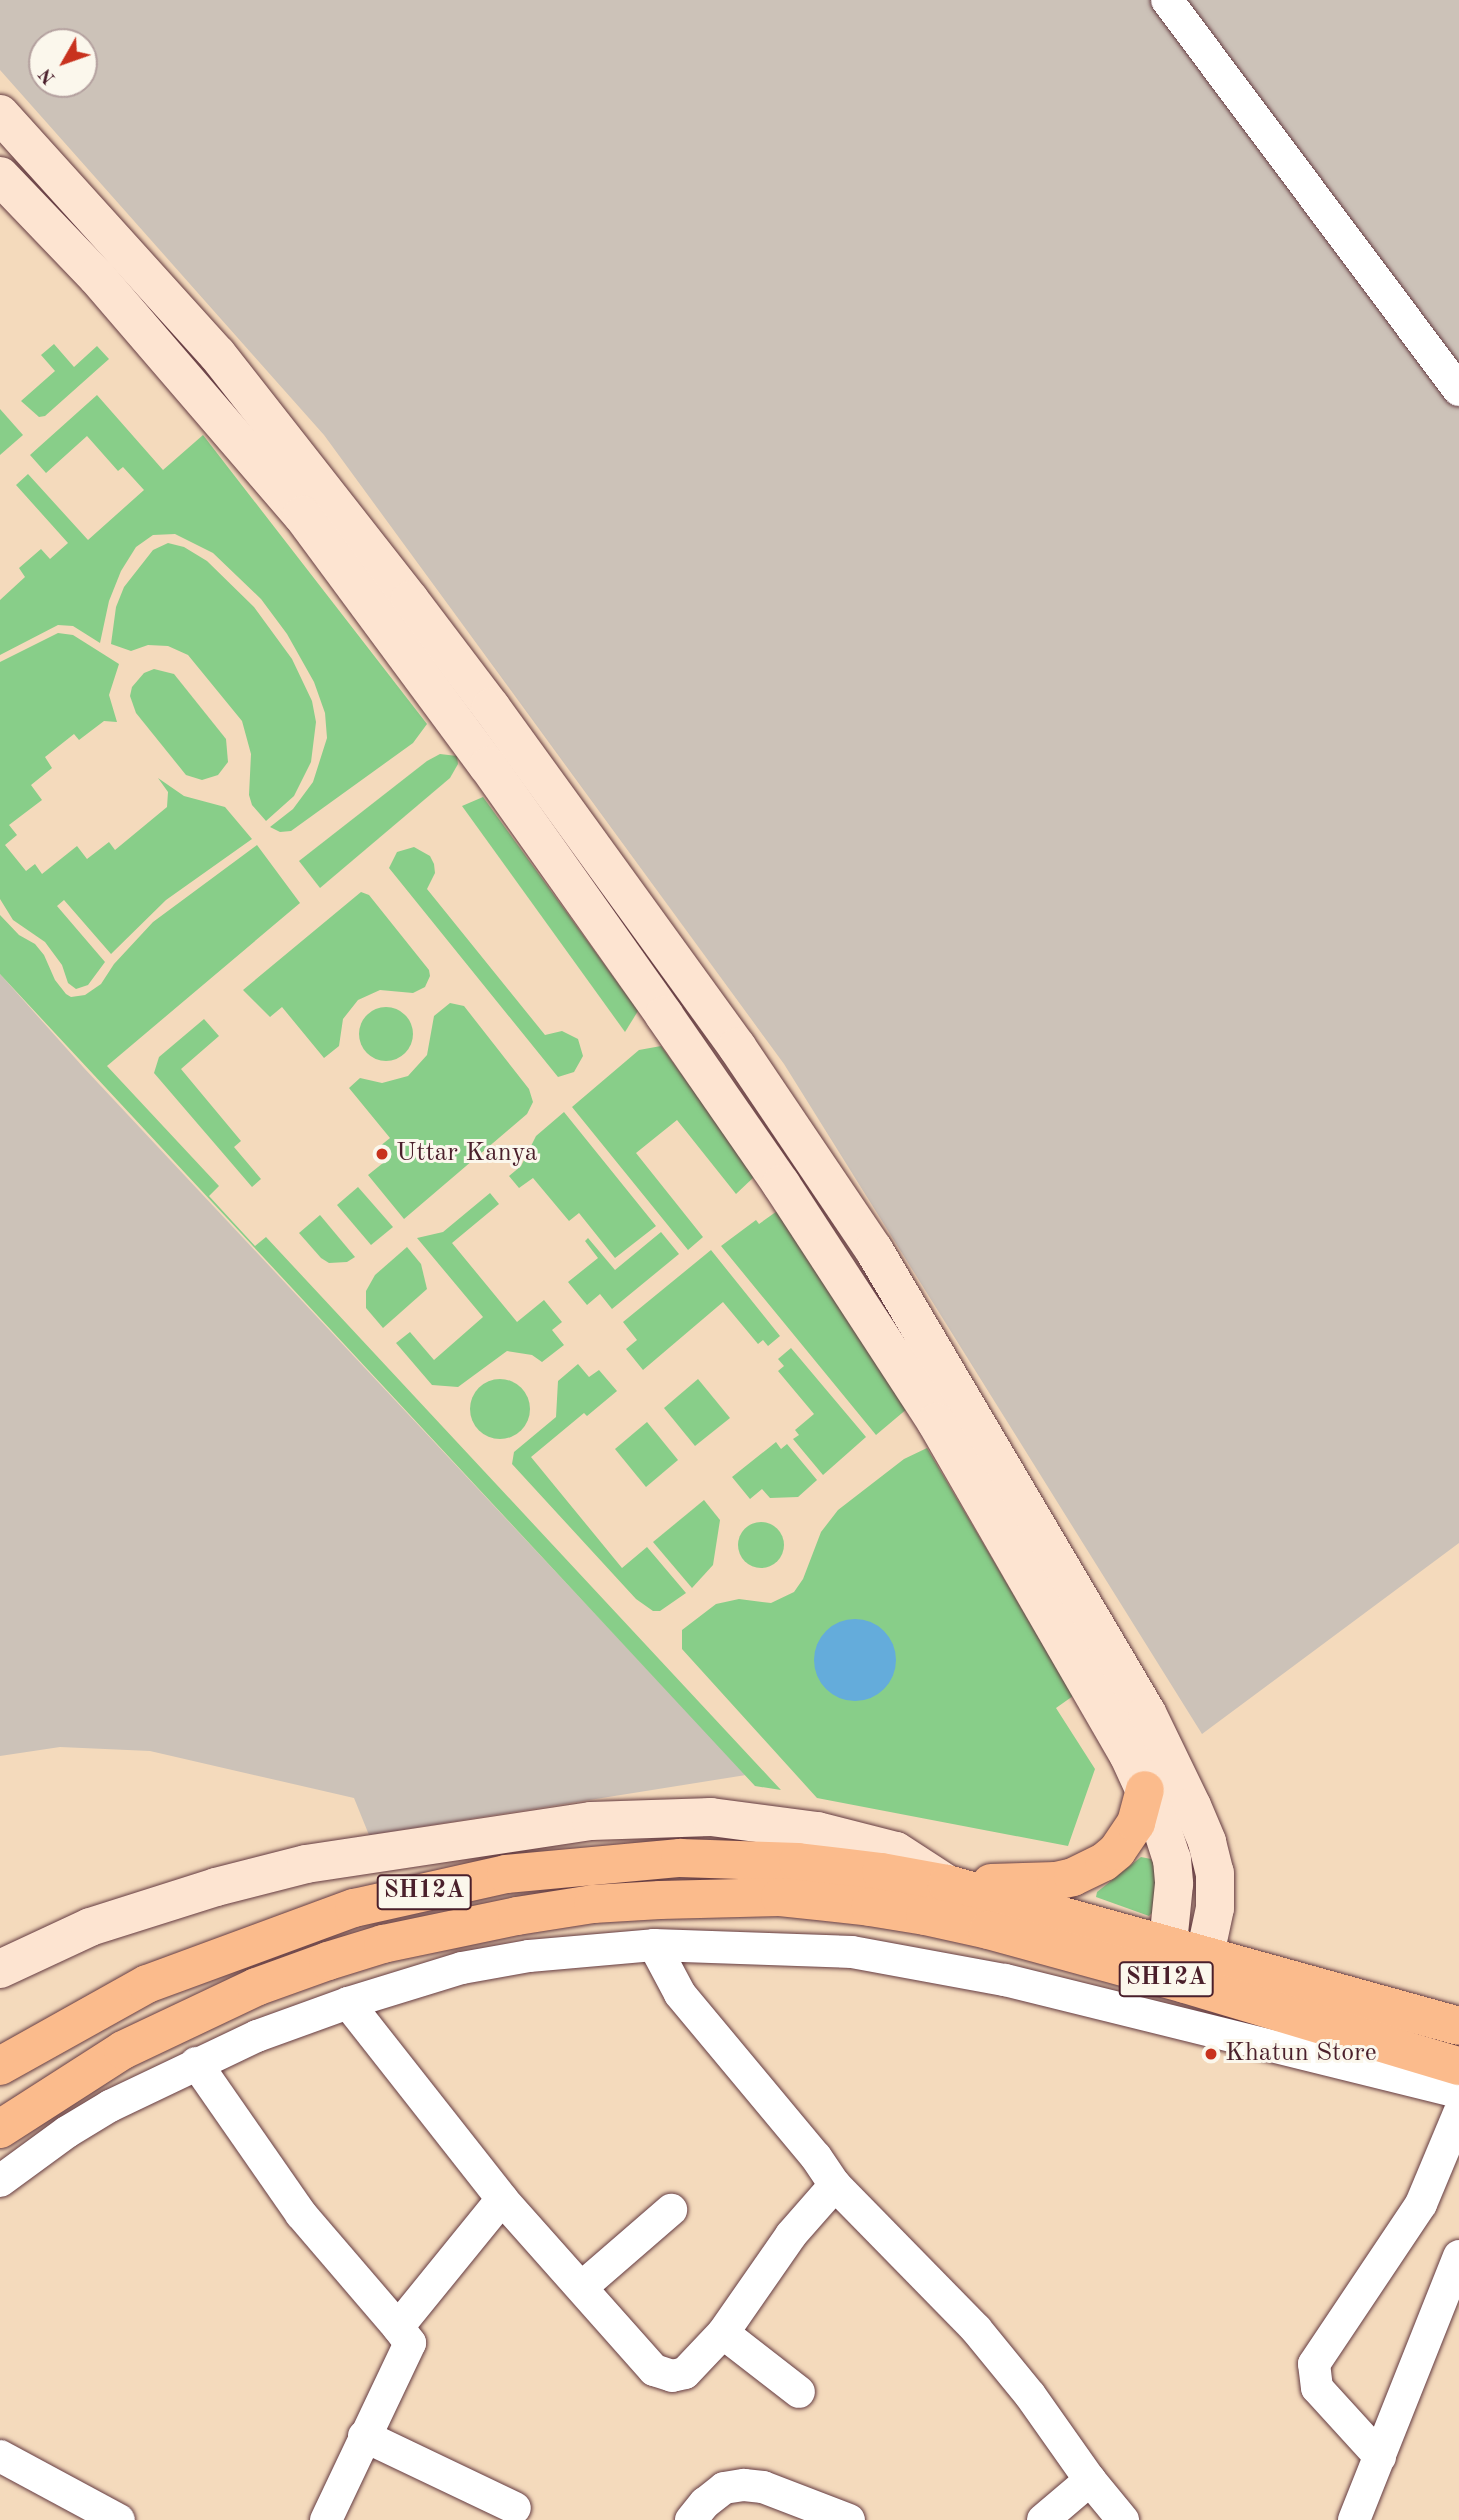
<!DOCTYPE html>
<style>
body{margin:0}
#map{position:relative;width:1459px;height:2520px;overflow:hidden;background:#f4dabc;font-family:"Old Standard TT",serif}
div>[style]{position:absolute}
.industrial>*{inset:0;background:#ccc2b8}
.green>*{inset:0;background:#88ce89}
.round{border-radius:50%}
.water>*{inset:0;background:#64acdb}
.roads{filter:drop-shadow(0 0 2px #643b41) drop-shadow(0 0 2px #643b41)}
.street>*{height:32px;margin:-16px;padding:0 16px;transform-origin:16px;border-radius:16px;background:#fff}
.secondary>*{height:38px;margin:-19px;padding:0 19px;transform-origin:19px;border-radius:19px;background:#fde4d1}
.primary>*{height:38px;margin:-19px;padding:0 19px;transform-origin:19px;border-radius:19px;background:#fbbb8c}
.dots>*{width:19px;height:19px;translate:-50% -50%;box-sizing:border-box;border:4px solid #fbf7ec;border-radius:50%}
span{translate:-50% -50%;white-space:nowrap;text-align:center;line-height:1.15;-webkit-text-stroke:6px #fbf7ec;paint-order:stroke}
.shield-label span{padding:2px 5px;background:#fbf7ec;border:2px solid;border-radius:5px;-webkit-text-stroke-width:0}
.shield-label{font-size:24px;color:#4a1f2b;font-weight:700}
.poi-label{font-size:26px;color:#4a1f2b}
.left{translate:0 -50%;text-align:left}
.north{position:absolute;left:28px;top:28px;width:70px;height:70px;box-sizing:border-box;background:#fbf7ec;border:2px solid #b4a19f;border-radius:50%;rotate:230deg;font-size:19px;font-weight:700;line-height:28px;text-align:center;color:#4a1f2b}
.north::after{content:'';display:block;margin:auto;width:24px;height:32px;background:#c8321e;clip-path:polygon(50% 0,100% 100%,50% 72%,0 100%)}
</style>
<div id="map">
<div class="industrial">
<div style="clip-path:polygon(evenodd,0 0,1459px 0,1459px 1543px,1202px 1734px,784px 1064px,324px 435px,0 70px,0 0,42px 42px,84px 42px,84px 84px,42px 84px,42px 42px)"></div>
<div style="clip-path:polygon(0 974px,84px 1068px,746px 1775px,369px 1835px,354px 1798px,150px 1751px,60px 1747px,0 1756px)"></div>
</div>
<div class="green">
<div style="clip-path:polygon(54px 344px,74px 367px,97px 346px,109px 359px,45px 416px,39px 417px,21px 401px,55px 371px,41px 355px)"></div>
<div style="clip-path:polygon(97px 395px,163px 470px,203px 435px,427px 724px,413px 743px,291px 831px,280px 832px,270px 827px,293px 809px,313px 782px,327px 738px,325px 713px,314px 682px,287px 634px,261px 599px,213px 553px,175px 534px,153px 535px,136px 547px,121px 571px,109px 601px,100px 643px,73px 626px,58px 625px,0 655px,0 600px,25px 577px,19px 568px,41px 549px,50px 559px,68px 543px,16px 485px,28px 474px,88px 540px,144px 490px,123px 467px,118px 471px,87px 436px,46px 473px,30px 455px)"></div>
<div style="clip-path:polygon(0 409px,23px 435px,0 455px)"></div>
<div style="clip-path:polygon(168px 543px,184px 547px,207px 561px,254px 607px,292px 659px,312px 701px,316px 722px,311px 762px,294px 796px,266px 821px,252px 805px,249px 795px,251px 754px,242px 721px,188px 655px,168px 646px,148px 645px,131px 651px,111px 644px,116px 607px,124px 587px,153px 550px)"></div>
<div style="clip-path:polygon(58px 633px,73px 635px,119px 664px,109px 695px,117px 722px,104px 721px,79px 740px,74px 734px,45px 757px,52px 768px,31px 785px,42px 800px,9px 825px,17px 835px,5px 845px,26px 871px,35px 864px,42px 874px,77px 846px,87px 859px,109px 842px,115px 850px,167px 807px,168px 792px,158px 778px,184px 796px,225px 807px,252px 839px,166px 900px,111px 954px,64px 900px,57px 906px,105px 962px,88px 985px,76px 989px,68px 983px,62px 965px,45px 942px,13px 920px,0 899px,0 662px)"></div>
<div style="clip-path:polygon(154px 669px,174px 674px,226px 739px,228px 762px,218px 775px,202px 780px,186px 775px,136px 713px,130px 696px,132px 687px,144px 673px)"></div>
<div style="clip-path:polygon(440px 754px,457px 756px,458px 764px,450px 778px,320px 888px,299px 861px,427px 761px)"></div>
<div style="clip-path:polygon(483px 797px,638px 1011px,625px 1032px,462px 806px)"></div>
<div style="clip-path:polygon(257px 845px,300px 903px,107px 1066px,219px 1186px,209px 1196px,255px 1246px,266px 1237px,781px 1790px,755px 1786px,0 974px,0 915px,19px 935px,35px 944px,44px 955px,55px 980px,66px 994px,71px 997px,85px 995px,101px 984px,114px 964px,153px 922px)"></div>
<div style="clip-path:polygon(414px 847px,430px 856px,434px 864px,435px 873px,427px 889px,545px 1035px,562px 1031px,578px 1039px,583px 1056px,574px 1072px,558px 1077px,389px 868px,397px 852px)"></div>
<div style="clip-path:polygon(361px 892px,369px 895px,429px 970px,430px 976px,425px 987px,413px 993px,380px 990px,358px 1000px,343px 1019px,339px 1046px,324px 1058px,282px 1007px,270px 1017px,243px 990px)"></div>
<div style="clip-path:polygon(450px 1003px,464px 1006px,529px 1089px,533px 1102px,527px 1114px,404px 1219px,368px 1175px,383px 1163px,374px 1151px,390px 1138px,349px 1088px,360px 1078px,382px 1083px,408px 1076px,427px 1055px,434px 1016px)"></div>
<div class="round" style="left:359px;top:1007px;width:54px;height:54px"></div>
<div style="clip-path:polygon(204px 1019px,219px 1036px,181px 1069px,241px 1141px,234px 1147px,261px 1179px,252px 1187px,154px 1073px,159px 1057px)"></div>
<div style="clip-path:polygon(661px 1046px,755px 1176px,736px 1194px,677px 1120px,636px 1153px,703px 1237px,688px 1250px,572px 1107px,639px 1050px)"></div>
<div style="clip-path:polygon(564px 1112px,656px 1226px,615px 1258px,579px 1213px,569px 1221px,533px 1178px,519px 1188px,509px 1176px,521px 1166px,536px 1136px)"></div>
<div style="clip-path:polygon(358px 1187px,393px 1227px,371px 1245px,337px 1205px)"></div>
<div style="clip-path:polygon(490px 1193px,499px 1204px,452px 1243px,517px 1322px,544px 1300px,562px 1322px,552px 1330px,564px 1345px,542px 1362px,532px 1355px,507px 1351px,458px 1387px,432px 1385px,396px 1343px,410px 1332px,434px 1360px,483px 1317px,417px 1238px,443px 1232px)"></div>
<div style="clip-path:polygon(780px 1209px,908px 1408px,876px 1435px,721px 1246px,756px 1220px,759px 1224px)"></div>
<div style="clip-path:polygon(320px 1215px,355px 1257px,347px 1262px,329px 1263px,321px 1258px,299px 1233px)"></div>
<div style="clip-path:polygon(661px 1232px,679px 1254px,612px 1309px,600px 1294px,587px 1305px,568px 1282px,598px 1258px,585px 1241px,588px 1238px,615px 1270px)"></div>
<div style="clip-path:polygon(407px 1247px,421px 1264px,427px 1289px,383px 1328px,366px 1308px,366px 1291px,375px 1275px)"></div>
<div style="clip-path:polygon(711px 1250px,780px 1336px,768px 1346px,763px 1340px,758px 1344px,723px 1302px,643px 1370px,626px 1349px,637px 1340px,623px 1322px)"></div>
<div style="clip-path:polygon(791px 1348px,866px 1437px,823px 1475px,793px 1439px,799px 1435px,795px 1430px,814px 1414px,778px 1371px,784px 1366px,778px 1359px)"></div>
<div style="clip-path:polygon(578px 1364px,589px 1377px,599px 1370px,617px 1391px,587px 1416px,584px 1413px,531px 1457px,622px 1568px,647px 1547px,686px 1593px,660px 1611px,653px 1611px,636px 1599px,512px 1464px,514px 1452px,556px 1417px,558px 1381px)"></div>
<div style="clip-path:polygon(698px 1379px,730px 1418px,695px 1446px,664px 1408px)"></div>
<div class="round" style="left:470px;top:1379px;width:60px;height:60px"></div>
<div style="clip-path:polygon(647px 1422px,678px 1460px,646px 1487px,615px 1449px)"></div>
<div style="clip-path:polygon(776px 1442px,781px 1449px,787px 1444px,817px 1480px,798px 1497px,770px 1498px,762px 1489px,750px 1499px,732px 1477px)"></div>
<div style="clip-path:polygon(927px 1448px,1073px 1696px,1056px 1708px,1095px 1769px,1068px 1846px,817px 1798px,682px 1649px,682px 1630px,716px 1604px,739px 1599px,771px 1603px,794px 1592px,803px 1579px,821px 1532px,838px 1510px,904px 1459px)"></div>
<div style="clip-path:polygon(704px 1500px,720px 1520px,713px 1565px,692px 1588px,653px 1542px)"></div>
<div class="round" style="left:738px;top:1522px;width:46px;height:46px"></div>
<div style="clip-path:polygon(1141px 1857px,1151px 1859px,1156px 1867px,1154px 1911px,1149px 1916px,1096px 1897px,1097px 1892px)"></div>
</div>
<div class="water">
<div class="round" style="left:814px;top:1619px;width:82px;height:82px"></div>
</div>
<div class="roads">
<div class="street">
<div style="left:1167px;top:0;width:487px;rotate:53.2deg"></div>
<div style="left:654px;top:1945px;width:55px;rotate:62deg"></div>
<div style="left:680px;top:1994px;width:212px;rotate:50.2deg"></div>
<div style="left:816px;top:2157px;width:34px;rotate:56deg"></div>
<div style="left:835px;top:2185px;width:202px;rotate:45.6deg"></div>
<div style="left:976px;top:2329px;width:85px;rotate:50.7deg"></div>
<div style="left:1030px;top:2395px;width:104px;rotate:54.8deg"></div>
<div style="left:1090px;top:2480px;width:52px;rotate:50.5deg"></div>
<div style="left:348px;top:2003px;width:249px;rotate:51.8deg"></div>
<div style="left:502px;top:2199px;width:229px;rotate:48.4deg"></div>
<div style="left:654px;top:2370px;width:19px;rotate:18deg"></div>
<div style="left:672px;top:2376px;width:13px;rotate:-13deg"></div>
<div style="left:685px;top:2373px;width:55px;rotate:-46.5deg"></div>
<div style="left:723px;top:2333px;width:119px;rotate:-55.2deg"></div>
<div style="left:791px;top:2235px;width:67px;rotate:-48.7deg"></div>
<div style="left:196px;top:2063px;width:184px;rotate:55.2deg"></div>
<div style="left:301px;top:2214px;width:149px;rotate:49.4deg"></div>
<div style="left:0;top:2181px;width:83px;rotate:-36.2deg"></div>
<div style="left:67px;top:2132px;width:50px;rotate:-31.2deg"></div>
<div style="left:110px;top:2106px;width:163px;rotate:-25.5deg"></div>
<div style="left:257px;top:2036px;width:97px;rotate:-19.9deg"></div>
<div style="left:348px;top:2003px;width:119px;rotate:-17.1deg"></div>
<div style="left:462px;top:1968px;width:68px;rotate:-10.2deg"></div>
<div style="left:529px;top:1956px;width:125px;rotate:-5deg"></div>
<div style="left:654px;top:1945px;width:198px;rotate:2deg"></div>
<div style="left:852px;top:1952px;width:156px;rotate:10.4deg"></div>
<div style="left:1005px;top:1980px;width:468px;rotate:13.9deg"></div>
<div style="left:582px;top:2287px;width:118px;rotate:-40.9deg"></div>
<div style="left:723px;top:2333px;width:96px;rotate:37.8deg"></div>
<div style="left:364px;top:2436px;width:167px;rotate:25.5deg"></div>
<div style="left:0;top:2456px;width:135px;rotate:28.3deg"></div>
<div style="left:1380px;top:2457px;width:93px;rotate:-132.4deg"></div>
<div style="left:1317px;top:2388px;width:24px;rotate:-97deg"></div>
<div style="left:1314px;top:2364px;width:192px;rotate:-56.2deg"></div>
<div style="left:1421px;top:2204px;width:99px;rotate:-67.3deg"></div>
<div style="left:326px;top:2520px;width:196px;rotate:-64.6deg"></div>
<div style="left:410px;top:2343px;width:20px;rotate:-127deg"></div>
<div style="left:398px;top:2327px;width:165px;rotate:-50.9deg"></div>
<div style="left:691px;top:2520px;width:22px;rotate:-51deg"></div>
<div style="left:705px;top:2503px;width:24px;rotate:-38deg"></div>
<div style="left:724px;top:2488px;width:20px;rotate:-9deg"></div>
<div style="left:744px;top:2485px;width:19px;rotate:6deg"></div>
<div style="left:763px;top:2487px;width:92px;rotate:21deg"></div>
<div style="left:1043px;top:2520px;width:62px;rotate:-40.4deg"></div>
<div style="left:1354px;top:2520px;width:284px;rotate:-68.3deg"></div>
</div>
<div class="secondary">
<div style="left:0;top:114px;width:324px;rotate:47.9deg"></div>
<div style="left:217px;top:354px;width:313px;rotate:51.9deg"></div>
<div style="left:410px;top:600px;width:134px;rotate:52.9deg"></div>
<div style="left:491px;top:707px;width:420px;rotate:54.1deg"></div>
<div style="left:737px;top:1047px;width:245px;rotate:56deg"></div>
<div style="left:874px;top:1250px;width:537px;rotate:59.48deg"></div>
<div style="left:1147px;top:1713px;width:103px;rotate:64.2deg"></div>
<div style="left:1192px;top:1806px;width:39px;rotate:67deg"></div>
<div style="left:1207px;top:1842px;width:32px;rotate:76deg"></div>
<div style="left:1215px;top:1873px;width:35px;rotate:90deg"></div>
<div style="left:1215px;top:1908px;width:81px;rotate:102.1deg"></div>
<div style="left:0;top:176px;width:140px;rotate:46.2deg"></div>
<div style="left:97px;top:277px;width:314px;rotate:49.3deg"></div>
<div style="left:302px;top:515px;width:312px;rotate:53.5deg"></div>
<div style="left:488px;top:766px;width:305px;rotate:54.7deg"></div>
<div style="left:664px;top:1015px;width:206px;rotate:55.3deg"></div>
<div style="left:781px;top:1184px;width:284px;rotate:56.9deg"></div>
<div style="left:936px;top:1422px;width:384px;rotate:60deg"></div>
<div style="left:1128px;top:1754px;width:79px;rotate:65.4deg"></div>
<div style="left:1161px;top:1826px;width:35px;rotate:72deg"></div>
<div style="left:1172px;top:1859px;width:25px;rotate:85deg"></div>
<div style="left:1174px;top:1884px;width:59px;rotate:95.8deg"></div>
<div style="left:1168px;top:1943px;width:35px;rotate:105deg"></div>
<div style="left:0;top:1969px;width:99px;rotate:-25deg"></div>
<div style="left:90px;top:1927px;width:132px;rotate:-17.6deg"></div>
<div style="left:216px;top:1887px;width:93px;rotate:-14.3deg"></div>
<div style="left:306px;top:1864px;width:288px;rotate:-8.6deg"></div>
<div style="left:591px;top:1821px;width:120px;rotate:-1.9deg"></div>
<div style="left:711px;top:1817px;width:107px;rotate:7.5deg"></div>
<div style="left:817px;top:1831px;width:81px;rotate:14.2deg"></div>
<div style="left:896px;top:1851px;width:61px;rotate:32.9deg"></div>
</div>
<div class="primary">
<div style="left:991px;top:1883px;width:65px;rotate:-1.8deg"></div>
<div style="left:1056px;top:1881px;width:17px;rotate:-13deg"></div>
<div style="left:1073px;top:1877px;width:34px;rotate:-26deg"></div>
<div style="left:1104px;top:1862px;width:17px;rotate:-40deg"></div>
<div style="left:1117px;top:1851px;width:34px;rotate:-56deg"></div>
<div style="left:1136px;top:1823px;width:34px;rotate:-75deg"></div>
<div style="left:0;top:2066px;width:168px;rotate:-29.2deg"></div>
<div style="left:147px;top:1984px;width:221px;rotate:-20.2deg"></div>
<div style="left:354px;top:1908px;width:156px;rotate:-12.6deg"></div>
<div style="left:506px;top:1874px;width:175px;rotate:-5.3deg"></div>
<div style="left:680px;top:1858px;width:118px;rotate:1.9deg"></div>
<div style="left:798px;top:1862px;width:84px;rotate:6.9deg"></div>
<div style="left:881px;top:1872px;width:67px;rotate:10.3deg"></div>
<div style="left:947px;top:1884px;width:531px;rotate:15.5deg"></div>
<div style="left:0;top:2129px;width:146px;rotate:-32.7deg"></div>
<div style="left:123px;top:2050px;width:147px;rotate:-25.3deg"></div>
<div style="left:256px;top:1987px;width:77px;rotate:-19.9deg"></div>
<div style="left:328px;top:1961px;width:58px;rotate:-17.2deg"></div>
<div style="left:383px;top:1944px;width:137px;rotate:-11.8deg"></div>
<div style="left:517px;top:1916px;width:77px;rotate:-9deg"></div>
<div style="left:593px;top:1904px;width:67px;rotate:-3.4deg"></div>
<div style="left:660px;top:1900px;width:120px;rotate:-1.4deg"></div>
<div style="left:780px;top:1897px;width:91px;rotate:6.3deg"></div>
<div style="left:870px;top:1907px;width:56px;rotate:9.3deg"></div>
<div style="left:925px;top:1916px;width:65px;rotate:12.5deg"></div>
<div style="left:988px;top:1930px;width:204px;rotate:15.3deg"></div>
<div style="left:1185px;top:1984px;width:286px;rotate:16.7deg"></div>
</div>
</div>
<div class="dots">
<div style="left:382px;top:1154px;background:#c8321e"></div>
<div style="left:1211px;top:2054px;background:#c8321e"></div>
</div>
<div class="shield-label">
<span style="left:424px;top:1892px">SH12A</span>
<span style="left:1166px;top:1979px">SH12A</span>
</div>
<div class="poi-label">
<span class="left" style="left:396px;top:1154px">Uttar Kanya</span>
<span class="left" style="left:1225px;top:2054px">Khatun Store</span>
</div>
<div class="north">N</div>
</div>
